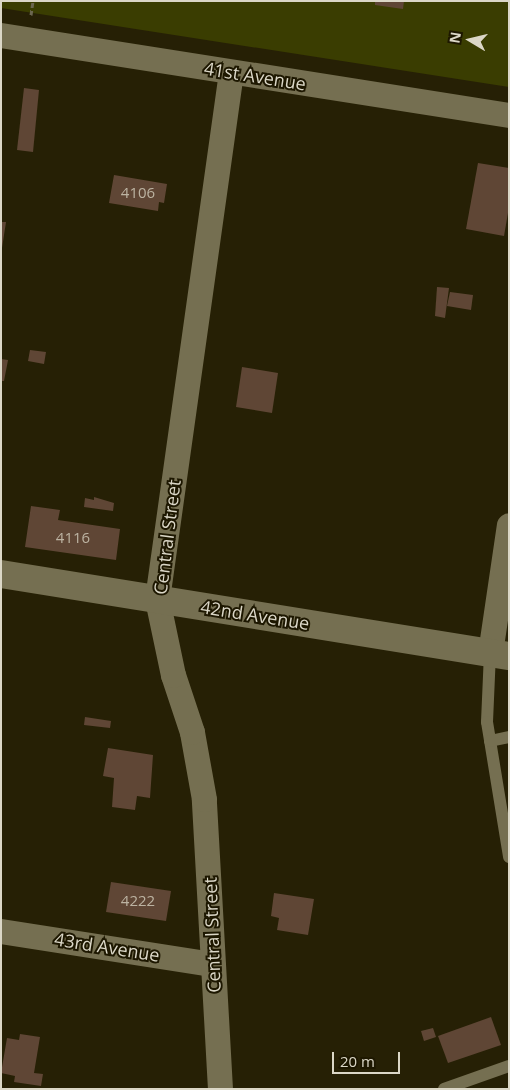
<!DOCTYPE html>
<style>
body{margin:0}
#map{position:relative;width:510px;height:1090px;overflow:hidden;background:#262005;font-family:"Open Sans",sans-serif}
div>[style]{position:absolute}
.green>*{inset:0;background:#3a3d01}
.building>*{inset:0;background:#5f4635}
.path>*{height:3px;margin-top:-1.5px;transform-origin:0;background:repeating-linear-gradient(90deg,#6b664f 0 5px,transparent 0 7.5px)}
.service>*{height:12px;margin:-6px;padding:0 6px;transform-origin:6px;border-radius:6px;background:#756f51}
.minor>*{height:25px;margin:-12.5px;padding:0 12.5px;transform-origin:12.5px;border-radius:12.5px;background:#756f51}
.tertiary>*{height:28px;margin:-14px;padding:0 14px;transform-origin:14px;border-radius:14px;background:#756f51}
span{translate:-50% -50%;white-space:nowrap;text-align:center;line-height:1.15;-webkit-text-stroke:4px #1d1700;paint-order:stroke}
.number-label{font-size:15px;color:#bcb3a2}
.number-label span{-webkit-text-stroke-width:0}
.street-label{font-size:18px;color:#dbd7c7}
.frame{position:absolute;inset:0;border:2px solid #dbd7c7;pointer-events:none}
.north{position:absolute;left:445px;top:15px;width:50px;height:50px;-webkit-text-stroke:4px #1d1700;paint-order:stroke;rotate:279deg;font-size:14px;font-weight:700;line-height:20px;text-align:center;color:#dbd7c7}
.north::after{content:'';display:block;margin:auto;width:18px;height:22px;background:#dbd7c7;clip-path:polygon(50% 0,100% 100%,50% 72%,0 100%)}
.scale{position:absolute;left:332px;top:1052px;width:68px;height:22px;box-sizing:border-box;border:2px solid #dbd7c7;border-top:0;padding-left:6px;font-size:15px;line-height:18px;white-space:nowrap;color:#dbd7c7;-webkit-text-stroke:4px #1d1700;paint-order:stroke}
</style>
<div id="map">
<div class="green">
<div style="clip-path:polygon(1px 1px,509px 1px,509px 87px,1px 8px)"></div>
</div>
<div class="building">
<div style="clip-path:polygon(375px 1px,404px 1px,403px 9px,375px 5px)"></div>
<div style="clip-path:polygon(24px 88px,39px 90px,33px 152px,17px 150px)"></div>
<div style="clip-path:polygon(478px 163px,509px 168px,509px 207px,504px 236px,466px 229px)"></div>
<div style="clip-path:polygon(114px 175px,167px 184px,164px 203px,159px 202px,158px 211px,109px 203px)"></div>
<div style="clip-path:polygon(1px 222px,6px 222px,2px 248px,1px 248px)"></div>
<div style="clip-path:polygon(437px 287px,449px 288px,445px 318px,435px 316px)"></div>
<div style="clip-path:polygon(450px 292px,473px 295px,471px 310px,447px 306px)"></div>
<div style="clip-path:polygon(30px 350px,46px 352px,44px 364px,28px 361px)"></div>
<div style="clip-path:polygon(1px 359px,8px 360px,4px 381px,1px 381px)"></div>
<div style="clip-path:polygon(242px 367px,278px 373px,272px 413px,236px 407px)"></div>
<div style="clip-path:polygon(94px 497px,114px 503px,113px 511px,84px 507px,85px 498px,94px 500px)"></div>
<div style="clip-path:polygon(31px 506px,60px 510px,58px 520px,120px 529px,116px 560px,25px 547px)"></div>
<div style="clip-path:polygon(85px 717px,111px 721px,110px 728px,84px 725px)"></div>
<div style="clip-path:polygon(108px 748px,153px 755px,150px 798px,137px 796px,135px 810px,112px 807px,114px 778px,103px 776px)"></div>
<div style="clip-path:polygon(111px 882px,171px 891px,166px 921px,106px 912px)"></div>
<div style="clip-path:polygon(274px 893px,314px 899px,308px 935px,277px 930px,279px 918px,271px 916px)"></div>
<div style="clip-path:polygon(491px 1017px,501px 1045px,448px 1063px,438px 1036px)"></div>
<div style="clip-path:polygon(433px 1028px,436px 1037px,424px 1041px,421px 1031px)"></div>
<div style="clip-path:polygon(20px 1034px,40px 1037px,34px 1073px,43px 1074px,41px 1086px,14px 1082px,15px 1076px,1px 1073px,7px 1038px,19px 1040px)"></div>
</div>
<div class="path">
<div style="left:31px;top:15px;width:14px;rotate:-82deg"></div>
</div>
<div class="service">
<div style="left:490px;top:653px;width:69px;rotate:92.5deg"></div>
<div style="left:487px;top:722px;width:137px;rotate:80.7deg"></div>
<div style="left:490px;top:741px;width:19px;rotate:-12deg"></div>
<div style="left:444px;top:1089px;width:69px;rotate:-19.5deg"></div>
</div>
<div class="minor">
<div style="left:1px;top:35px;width:514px;rotate:8.95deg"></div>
<div style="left:490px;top:653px;width:129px;rotate:-81.6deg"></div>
<div style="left:1px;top:931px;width:214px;rotate:8.9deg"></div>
<div style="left:220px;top:1089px;width:290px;rotate:-93.2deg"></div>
<div style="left:204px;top:799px;width:68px;rotate:-100.2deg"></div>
<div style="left:192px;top:732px;width:60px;rotate:-108.4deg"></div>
<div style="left:173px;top:675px;width:78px;rotate:-101.9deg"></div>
<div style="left:157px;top:599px;width:532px;rotate:-82.01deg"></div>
</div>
<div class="tertiary">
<div style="left:1px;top:574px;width:515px;rotate:9.17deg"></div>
</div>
<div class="number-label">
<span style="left:138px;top:193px">4106</span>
<span style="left:73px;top:538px">4116</span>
<span style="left:138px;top:901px">4222</span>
</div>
<div class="street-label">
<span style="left:255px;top:76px;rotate:9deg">41st Avenue</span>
<span style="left:167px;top:537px;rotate:-83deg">Central Street</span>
<span style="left:255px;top:615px;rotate:9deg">42nd Avenue</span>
<span style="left:212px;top:935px;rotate:-92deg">Central Street</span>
<span style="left:107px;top:947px;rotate:9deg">43rd Avenue</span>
</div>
<div class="frame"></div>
<div class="north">N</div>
<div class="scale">20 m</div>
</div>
